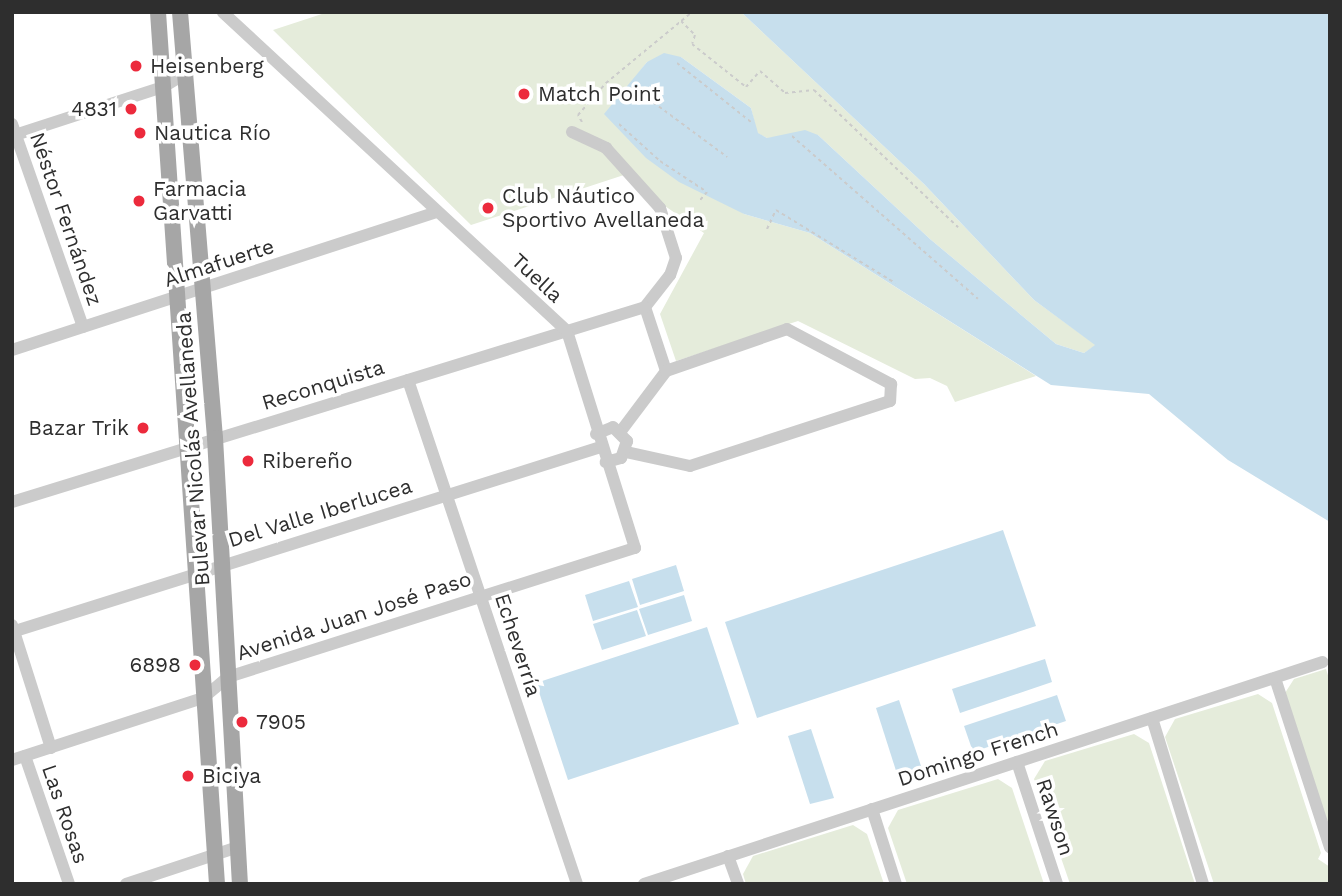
<!DOCTYPE html>
<meta charset="utf-8">
<style>
body{margin:0}
#map{position:relative;width:1342px;height:896px;overflow:hidden;background:#fff;font-family:"Work Sans",sans-serif}
div>[style]{position:absolute}
.green>*{inset:0;background:#e5ecdb}
.water>*{inset:0;background:#c7dfed}
.path>*{height:2px;margin-top:-1px;transform-origin:0;background:repeating-linear-gradient(90deg,#cbcbcb 0 3.5px,transparent 0 7px)}
.minor>*{height:12px;margin:-6px;padding:0 6px;transform-origin:6px;border-radius:6px;background:#cbcbcb}
.major>*{height:16px;margin:-8px;padding:0 8px;transform-origin:8px;border-radius:8px;background:#a6a6a6}
.dots>*{width:19px;height:19px;translate:-50% -50%;box-sizing:border-box;border:4px solid #fff;border-radius:50%}
span{translate:-50% -50%;white-space:nowrap;text-align:center;line-height:1.15;-webkit-text-stroke:7px #fff;paint-order:stroke}
.poi-label{font-size:21px;color:#2e2e2e}
.left{translate:0 -50%;text-align:left}
.right{translate:-100% -50%;text-align:right}
.street-label{font-size:21px;color:#2e2e2e}
.frame{position:absolute;inset:0;border:14px solid #2e2e2e;pointer-events:none}
</style>
<div id="map">
<div class="green">
<div style="clip-path:polygon(328px 12px,741px 12px,924px 184px,1034px 300px,1096px 345px,1084px 353px,1056px 344px,930px 239px,818px 135px,767px 138px,757px 133px,751px 108px,681px 57px,647px 62px,634px 79px,744px 214px,810px 233px,1036px 376px,955px 402px,947px 386px,930px 378px,915px 379px,798px 321px,676px 361px,660px 314px,704px 233px,662px 204px,630px 173px,471px 225px,273px 30px)"></div>
<div style="clip-path:polygon(1326px 669px,1330px 682px,1330px 830px,1285px 693px,1294px 679px)"></div>
<div style="clip-path:polygon(1258px 694px,1272px 703px,1321px 853px,1318px 859px,1330px 867px,1330px 883px,1214px 884px,1165px 737px,1175px 719px)"></div>
<div style="clip-path:polygon(1134px 734px,1149px 743px,1195px 884px,1070px 884px,1034px 779px,1045px 761px)"></div>
<div style="clip-path:polygon(998px 779px,1012px 788px,1044px 884px,907px 884px,888px 828px,898px 810px)"></div>
<div style="clip-path:polygon(853px 825px,867px 834px,884px 884px,746px 884px,743px 874px,753px 856px)"></div>
</div>
<div class="water">
<div style="clip-path:polygon(741px 12px,1330px 12px,1330px 522px,1228px 460px,1149px 394px,1051px 385px,810px 233px,744px 214px,679px 182px,646px 158px,604px 114px,647px 62px,664px 53px,681px 57px,751px 108px,758px 133px,767px 138px,805px 130px,818px 135px,930px 239px,1056px 344px,1084px 353px,1095px 345px,1034px 300px,924px 184px)"></div>
<div style="clip-path:polygon(1003px 530px,1036px 626px,757px 718px,725px 622px)"></div>
<div style="clip-path:polygon(676px 565px,684px 591px,640px 605px,632px 579px)"></div>
<div style="clip-path:polygon(629px 581px,638px 607px,593px 621px,585px 595px)"></div>
<div style="clip-path:polygon(684px 595px,692px 621px,648px 635px,639px 609px)"></div>
<div style="clip-path:polygon(637px 610px,646px 636px,602px 650px,593px 624px)"></div>
<div style="clip-path:polygon(707px 627px,739px 724px,568px 780px,536px 683px)"></div>
<div style="clip-path:polygon(1045px 659px,1052px 682px,960px 713px,952px 689px)"></div>
<div style="clip-path:polygon(1057px 695px,1066px 721px,973px 752px,964px 726px)"></div>
<div style="clip-path:polygon(899px 700px,922px 769px,898px 777px,876px 708px)"></div>
<div style="clip-path:polygon(811px 729px,834px 798px,810px 804px,788px 736px)"></div>
</div>
<div class="path">
<div style="left:681px;top:21px;width:20px;rotate:45deg"></div>
<div style="left:695px;top:35px;width:9px;rotate:108deg"></div>
<div style="left:692px;top:44px;width:69px;rotate:38.5deg"></div>
<div style="left:746px;top:87px;width:21px;rotate:-49deg"></div>
<div style="left:760px;top:71px;width:33px;rotate:41deg"></div>
<div style="left:785px;top:93px;width:29px;rotate:-6deg"></div>
<div style="left:814px;top:90px;width:199px;rotate:43.6deg"></div>
<div style="left:677px;top:63px;width:95px;rotate:38.6deg"></div>
<div style="left:642px;top:94px;width:106px;rotate:36.5deg"></div>
<div style="left:582px;top:122px;width:8px;rotate:-120deg"></div>
<div style="left:578px;top:115px;width:43px;rotate:-48.8deg"></div>
<div style="left:606px;top:83px;width:112px;rotate:-39.5deg"></div>
<div style="left:619px;top:124px;width:55px;rotate:42.1deg"></div>
<div style="left:660px;top:161px;width:56px;rotate:33.4deg"></div>
<div style="left:707px;top:192px;width:11px;rotate:131deg"></div>
<div style="left:792px;top:136px;width:247px;rotate:41.2deg"></div>
<div style="left:767px;top:229px;width:21px;rotate:-65deg"></div>
<div style="left:776px;top:210px;width:140px;rotate:31.5deg"></div>
</div>
<div class="minor">
<div style="left:12px;top:124px;width:215px;rotate:70.7deg"></div>
<div style="left:572px;top:132px;width:38px;rotate:25deg"></div>
<div style="left:606px;top:148px;width:81px;rotate:48deg"></div>
<div style="left:660px;top:208px;width:52px;rotate:72.3deg"></div>
<div style="left:676px;top:258px;width:18px;rotate:109deg"></div>
<div style="left:670px;top:275px;width:41px;rotate:128deg"></div>
<div style="left:12px;top:136px;width:159px;rotate:-18deg"></div>
<div style="left:163px;top:87px;width:26px;rotate:-31deg"></div>
<div style="left:645px;top:307px;width:67px;rotate:71.8deg"></div>
<div style="left:12px;top:350px;width:447px;rotate:-18deg"></div>
<div style="left:408px;top:380px;width:532px;rotate:71.46deg"></div>
<div style="left:621px;top:431px;width:75px;rotate:-53.1deg"></div>
<div style="left:666px;top:371px;width:128px;rotate:-19.1deg"></div>
<div style="left:787px;top:329px;width:118px;rotate:27.9deg"></div>
<div style="left:891px;top:384px;width:17px;rotate:93deg"></div>
<div style="left:890px;top:401px;width:210px;rotate:162deg"></div>
<div style="left:690px;top:466px;width:66px;rotate:-167.7deg"></div>
<div style="left:596px;top:434px;width:18px;rotate:-22deg"></div>
<div style="left:613px;top:427px;width:20px;rotate:45deg"></div>
<div style="left:627px;top:441px;width:18px;rotate:109deg"></div>
<div style="left:621px;top:458px;width:16px;rotate:165deg"></div>
<div style="left:12px;top:502px;width:662px;rotate:-17.12deg"></div>
<div style="left:12px;top:625px;width:129px;rotate:72.4deg"></div>
<div style="left:12px;top:632px;width:617px;rotate:-17.44deg"></div>
<div style="left:1275px;top:678px;width:178px;rotate:72deg"></div>
<div style="left:1152px;top:718px;width:174px;rotate:72.9deg"></div>
<div style="left:25px;top:756px;width:135px;rotate:71deg"></div>
<div style="left:12px;top:760px;width:201px;rotate:-18deg"></div>
<div style="left:203px;top:698px;width:33px;rotate:-40deg"></div>
<div style="left:228px;top:677px;width:427px;rotate:-17.6deg"></div>
<div style="left:635px;top:548px;width:227px;rotate:-107.4deg"></div>
<div style="left:567px;top:331px;width:469px;rotate:-137.2deg"></div>
<div style="left:1017px;top:762px;width:128px;rotate:71.8deg"></div>
<div style="left:872px;top:809px;width:79px;rotate:72.3deg"></div>
<div style="left:728px;top:856px;width:30px;rotate:70deg"></div>
<div style="left:126px;top:884px;width:118px;rotate:-18.3deg"></div>
<div style="left:644px;top:884px;width:714px;rotate:-18.11deg"></div>
</div>
<div class="major">
<div style="left:158px;top:12px;width:874px;rotate:86.13deg"></div>
<div style="left:180px;top:12px;width:427px;rotate:85.3deg"></div>
<div style="left:215px;top:438px;width:447px;rotate:86.8deg"></div>
</div>
<div class="dots">
<div style="left:136px;top:66px;background:#ec2a3c"></div>
<div style="left:524px;top:94px;background:#ec2a3c"></div>
<div style="left:131px;top:109px;background:#ec2a3c"></div>
<div style="left:140px;top:133px;background:#ec2a3c"></div>
<div style="left:139px;top:201px;background:#ec2a3c"></div>
<div style="left:488px;top:208px;background:#ec2a3c"></div>
<div style="left:143px;top:428px;background:#ec2a3c"></div>
<div style="left:248px;top:461px;background:#ec2a3c"></div>
<div style="left:195px;top:665px;background:#ec2a3c"></div>
<div style="left:242px;top:722px;background:#ec2a3c"></div>
<div style="left:188px;top:776px;background:#ec2a3c"></div>
</div>
<div class="poi-label">
<span class="left" style="left:150px;top:66px">Heisenberg</span>
<span class="left" style="left:538px;top:94px">Match Point</span>
<span class="right" style="left:117px;top:109px">4831</span>
<span class="left" style="left:154px;top:133px">Nautica Río</span>
<span class="left" style="left:153px;top:201px">Farmacia<br>Garvatti</span>
<span class="left" style="left:502px;top:208px">Club Náutico<br>Sportivo Avellaneda</span>
<span class="right" style="left:129px;top:428px">Bazar Trik</span>
<span class="left" style="left:262px;top:461px">Ribereño</span>
<span class="right" style="left:181px;top:665px">6898</span>
<span class="left" style="left:256px;top:722px">7905</span>
<span class="left" style="left:202px;top:776px">Biciya</span>
</div>
<div class="street-label">
<span style="left:66px;top:219px;rotate:71deg">Néstor Fernández</span>
<span style="left:219px;top:263px;rotate:-18deg">Almafuerte</span>
<span style="left:537px;top:278px;rotate:43deg">Tuella</span>
<span style="left:323px;top:385px;rotate:-17deg">Reconquista</span>
<span style="left:193px;top:449px;rotate:-94deg">Bulevar Nicolás Avellaneda</span>
<span style="left:320px;top:513px;rotate:-17deg">Del Valle Iberlucea</span>
<span style="left:354px;top:616px;rotate:-18deg">Avenida Juan José Paso</span>
<span style="left:518px;top:645px;rotate:72deg">Echeverría</span>
<span style="left:978px;top:754px;rotate:-18deg">Domingo French</span>
<span style="left:65px;top:814px;rotate:71deg">Las Rosas</span>
<span style="left:1055px;top:817px;rotate:72deg">Rawson</span>
</div>
<div class="frame"></div>
</div>
